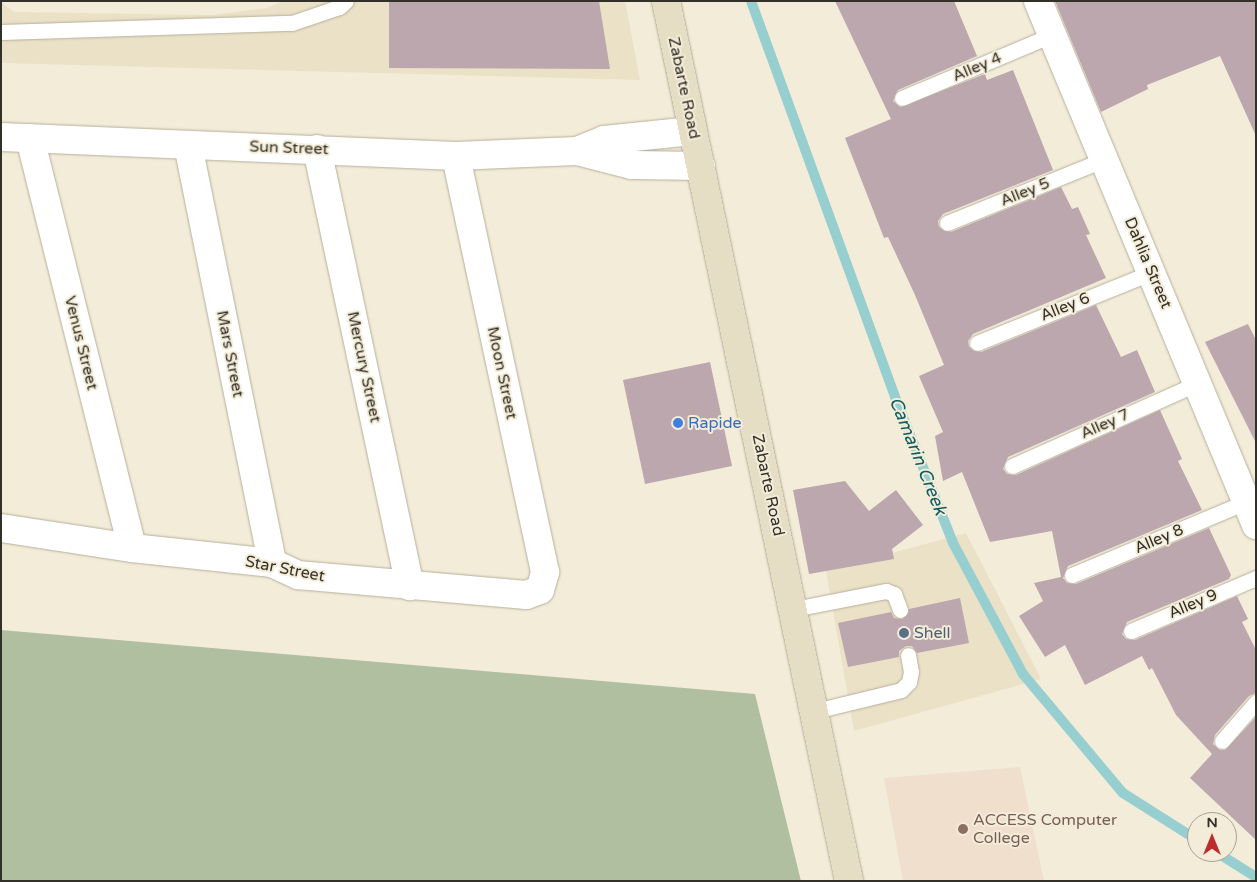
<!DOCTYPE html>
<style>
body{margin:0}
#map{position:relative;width:1257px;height:882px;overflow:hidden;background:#f3ecd8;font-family:"Varela Round",sans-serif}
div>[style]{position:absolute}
.built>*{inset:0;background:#eae1c7}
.education>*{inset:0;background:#f0dfcd}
.green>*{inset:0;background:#b1bfa1}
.stream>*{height:10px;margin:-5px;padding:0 5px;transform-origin:5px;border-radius:5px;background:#97cfd1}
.building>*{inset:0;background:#bca7af}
.roads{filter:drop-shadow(0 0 1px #b6af9c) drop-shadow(0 0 1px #b6af9c)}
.service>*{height:15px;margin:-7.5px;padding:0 7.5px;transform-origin:7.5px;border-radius:7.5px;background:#fff}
.minor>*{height:28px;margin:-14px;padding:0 14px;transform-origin:14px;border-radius:14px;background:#fff}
.secondary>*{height:28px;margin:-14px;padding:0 14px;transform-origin:14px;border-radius:14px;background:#e6ddc5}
.dots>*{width:14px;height:14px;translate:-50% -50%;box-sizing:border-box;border:2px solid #f3ecd8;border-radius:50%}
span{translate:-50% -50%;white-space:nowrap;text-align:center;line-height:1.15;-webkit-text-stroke:4px #f3ecd8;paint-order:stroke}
.street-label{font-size:16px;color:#333029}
.shop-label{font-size:16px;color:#366cbe}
.left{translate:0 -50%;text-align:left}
.service-label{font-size:16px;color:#4e5e75}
.education-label{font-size:16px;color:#785e54}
.water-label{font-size:18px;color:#0e5d60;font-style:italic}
.frame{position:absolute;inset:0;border:2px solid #333029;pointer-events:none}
.north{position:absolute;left:1187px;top:812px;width:50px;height:50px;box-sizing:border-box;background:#f3ecd8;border:1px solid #a6a192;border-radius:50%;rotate:0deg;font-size:14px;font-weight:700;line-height:20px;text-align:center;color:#333029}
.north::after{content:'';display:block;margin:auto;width:18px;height:22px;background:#bb2c2c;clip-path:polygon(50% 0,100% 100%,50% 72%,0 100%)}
</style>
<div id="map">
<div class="built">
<div style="clip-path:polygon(283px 1px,625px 1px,640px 80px,1px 63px,1px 2px,14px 12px,213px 15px,266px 8px)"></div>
<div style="clip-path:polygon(966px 533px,1041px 679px,854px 731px,826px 571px)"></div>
</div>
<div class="education">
<div style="clip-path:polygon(1020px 767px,1044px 881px,903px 881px,884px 778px)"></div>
</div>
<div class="green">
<div style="clip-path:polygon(1px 630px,755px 694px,801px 881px,1px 881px)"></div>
</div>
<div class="stream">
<div style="left:751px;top:1px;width:421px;rotate:70deg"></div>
<div style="left:895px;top:397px;width:157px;rotate:68.3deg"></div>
<div style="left:953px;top:543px;width:149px;rotate:61.9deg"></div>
<div style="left:1023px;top:674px;width:155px;rotate:50deg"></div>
<div style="left:1123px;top:793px;width:88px;rotate:32.4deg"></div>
<div style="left:1216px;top:852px;width:47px;rotate:32deg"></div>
</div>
<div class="building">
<div style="clip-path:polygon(389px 1px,599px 1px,610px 69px,389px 68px)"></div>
<div style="clip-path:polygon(835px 1px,954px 1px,977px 56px,898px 90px,893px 101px,900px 107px,985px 74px,987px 80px,1013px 70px,1053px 170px,943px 214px,938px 221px,939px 227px,951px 232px,1061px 187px,1072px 209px,1078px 207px,1090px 234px,1086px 235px,1106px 278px,973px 334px,968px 341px,969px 347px,981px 352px,1096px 305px,1121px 357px,1137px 350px,1155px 392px,1008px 457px,1003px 469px,1007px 474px,1016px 475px,1160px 410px,1182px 459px,1178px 461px,1202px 510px,1068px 566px,1063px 578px,1067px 583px,1076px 584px,1209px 528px,1231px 575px,1229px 579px,1127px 622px,1122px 634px,1126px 639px,1135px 640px,1237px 596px,1248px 619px,1242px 622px,1256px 650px,1256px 693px,1249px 696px,1215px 735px,1213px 744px,1220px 750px,1225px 750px,1256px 717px,1256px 840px,1190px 778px,1212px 754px,1176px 715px,1152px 668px,1149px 670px,1142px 656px,1085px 685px,1065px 645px,1045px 657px,1019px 616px,1043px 601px,1034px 583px,1061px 577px,1052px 531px,990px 542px,962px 472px,943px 481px,935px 436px,943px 432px,919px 376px,944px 365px,915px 295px,888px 237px,884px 238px,845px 138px,891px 119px)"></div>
<div style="clip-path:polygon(1055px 1px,1256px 1px,1256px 136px,1220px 56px,1147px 85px,1148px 89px,1101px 112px)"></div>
<div style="clip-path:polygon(1248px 324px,1256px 340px,1256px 443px,1205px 342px)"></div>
<div style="clip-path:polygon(710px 362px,732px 466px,645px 484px,623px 380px)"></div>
<div style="clip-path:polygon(845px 481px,869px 511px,896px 490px,923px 525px,892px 549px,894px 559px,809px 574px,793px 490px)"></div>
<div style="clip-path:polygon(960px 598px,969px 643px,917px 653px,912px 646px,906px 646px,899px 651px,899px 657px,848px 667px,838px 623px,891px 612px,894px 618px,903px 619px,909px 609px)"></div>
</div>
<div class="roads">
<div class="service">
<div style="left:1px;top:32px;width:291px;rotate:-1.8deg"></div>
<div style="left:292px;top:23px;width:50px;rotate:-18.8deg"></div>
<div style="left:339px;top:7px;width:9px;rotate:-41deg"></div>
<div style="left:902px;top:98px;width:163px;rotate:-22.8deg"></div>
<div style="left:947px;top:223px;width:168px;rotate:-22deg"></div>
<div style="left:977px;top:343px;width:190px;rotate:-22deg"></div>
<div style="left:1012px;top:466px;width:204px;rotate:-24deg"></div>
<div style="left:1072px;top:575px;width:189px;rotate:-22.8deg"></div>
<div style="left:794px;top:609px;width:94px;rotate:-11.1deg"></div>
<div style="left:886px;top:591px;width:9px;rotate:21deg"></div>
<div style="left:894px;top:594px;width:17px;rotate:69deg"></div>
<div style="left:1131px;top:631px;width:136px;rotate:-23deg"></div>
<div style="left:815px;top:711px;width:89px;rotate:-13.7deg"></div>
<div style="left:901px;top:690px;width:11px;rotate:-45deg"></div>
<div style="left:909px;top:682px;width:10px;rotate:-79deg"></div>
<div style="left:911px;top:672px;width:17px;rotate:-100deg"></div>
<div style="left:1222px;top:741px;width:52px;rotate:-48.9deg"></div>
</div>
<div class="minor">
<div style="left:1038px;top:1px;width:568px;rotate:67.41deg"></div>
<div style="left:1px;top:137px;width:455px;rotate:2.4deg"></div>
<div style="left:456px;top:156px;width:121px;rotate:-2.4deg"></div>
<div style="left:577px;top:151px;width:29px;rotate:-22deg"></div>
<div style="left:604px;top:140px;width:89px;rotate:-5.8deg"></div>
<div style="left:30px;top:138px;width:422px;rotate:76deg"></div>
<div style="left:188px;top:145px;width:426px;rotate:78.6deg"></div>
<div style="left:317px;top:149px;width:447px;rotate:78deg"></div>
<div style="left:577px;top:151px;width:57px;rotate:14.3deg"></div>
<div style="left:632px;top:165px;width:69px;rotate:0.8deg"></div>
<div style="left:1px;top:528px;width:133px;rotate:8.7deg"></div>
<div style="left:132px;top:548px;width:141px;rotate:6.1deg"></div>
<div style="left:272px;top:563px;width:29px;rotate:25deg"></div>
<div style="left:298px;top:575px;width:229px;rotate:5deg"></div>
<div style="left:526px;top:595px;width:15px;rotate:-20deg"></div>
<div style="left:540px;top:590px;width:19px;rotate:-74deg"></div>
<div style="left:545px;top:572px;width:425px;rotate:-102.1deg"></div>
</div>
<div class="secondary">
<div style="left:666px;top:1px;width:899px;rotate:78.25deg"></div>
</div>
</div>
<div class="dots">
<div style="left:678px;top:423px;background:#3f7fe0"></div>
<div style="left:904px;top:633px;background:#5c6f8a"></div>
<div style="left:963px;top:829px;background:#8d6e63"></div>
</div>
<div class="street-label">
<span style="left:977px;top:67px;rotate:-23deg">Alley 4</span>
<span style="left:684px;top:88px;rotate:78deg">Zabarte Road</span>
<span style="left:289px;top:148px;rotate:2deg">Sun Street</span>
<span style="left:1025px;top:192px;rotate:-22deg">Alley 5</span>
<span style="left:1148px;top:263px;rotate:67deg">Dahlia Street</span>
<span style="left:1065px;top:307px;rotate:-22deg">Alley 6</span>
<span style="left:81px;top:343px;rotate:76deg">Venus Street</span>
<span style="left:230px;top:354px;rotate:79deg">Mars Street</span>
<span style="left:364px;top:367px;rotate:78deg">Mercury Street</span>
<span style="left:502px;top:373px;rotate:78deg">Moon Street</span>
<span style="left:1105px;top:424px;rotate:-24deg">Alley 7</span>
<span style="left:768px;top:485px;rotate:78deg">Zabarte Road</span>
<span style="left:1159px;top:539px;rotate:-23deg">Alley 8</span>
<span style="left:285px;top:569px;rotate:11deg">Star Street</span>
<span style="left:1193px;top:604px;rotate:-23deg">Alley 9</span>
</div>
<div class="shop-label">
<span class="left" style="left:688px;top:423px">Rapide</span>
</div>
<div class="service-label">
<span class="left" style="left:914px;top:633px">Shell</span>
</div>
<div class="education-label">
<span class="left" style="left:973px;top:829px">ACCESS Computer<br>College</span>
</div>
<div class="water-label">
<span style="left:918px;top:456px;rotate:68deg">Camarin Creek</span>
</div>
<div class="frame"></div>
<div class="north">N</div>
</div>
